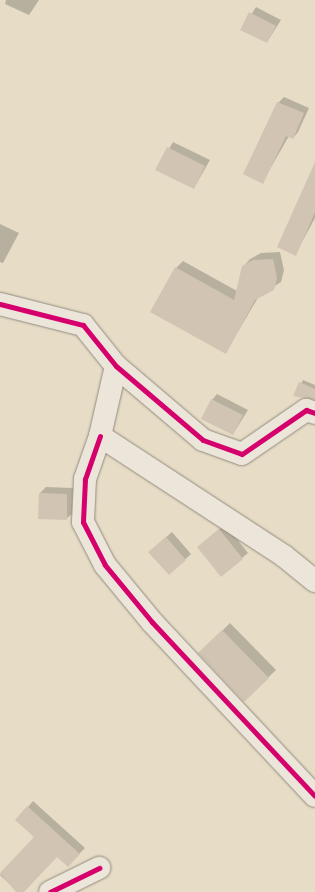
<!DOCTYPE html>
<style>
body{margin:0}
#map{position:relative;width:315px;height:892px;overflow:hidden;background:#e7dcc6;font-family:"EB Garamond",serif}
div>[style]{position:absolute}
.shadow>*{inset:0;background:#0003}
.building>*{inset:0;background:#d2c4b3}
.roads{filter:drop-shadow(0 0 1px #938b7e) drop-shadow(0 0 1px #938b7e)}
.minor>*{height:22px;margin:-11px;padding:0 11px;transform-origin:11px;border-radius:11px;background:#ebe5da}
.cycleway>*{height:5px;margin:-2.5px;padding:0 2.5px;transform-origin:2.5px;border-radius:2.5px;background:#d6006c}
span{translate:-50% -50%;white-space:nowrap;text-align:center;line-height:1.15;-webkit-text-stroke:3px #f8ecd2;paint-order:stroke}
</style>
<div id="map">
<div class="shadow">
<div style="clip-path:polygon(6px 0,39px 0,29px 15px,5px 4px)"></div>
<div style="clip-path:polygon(256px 7px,281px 20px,267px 42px,242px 29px)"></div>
<div style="clip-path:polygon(284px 97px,309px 108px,298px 132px,293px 138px,289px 136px,262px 183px,278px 103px)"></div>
<div style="clip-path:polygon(173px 142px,210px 160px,194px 188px,157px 169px)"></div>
<div style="clip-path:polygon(315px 168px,315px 218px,297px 251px)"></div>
<div style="clip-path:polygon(0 224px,19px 233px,3px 263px,0 262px)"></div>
<div style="clip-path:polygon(280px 252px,284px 270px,281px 282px,259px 296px,226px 352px,176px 268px,183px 261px,237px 291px,243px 267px,250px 259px,261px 253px)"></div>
<div style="clip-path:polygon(303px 380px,315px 385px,315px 399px,295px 395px)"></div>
<div style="clip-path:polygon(217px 394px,248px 410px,233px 434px,212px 400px)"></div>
<div style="clip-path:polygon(46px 487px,73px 488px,72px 514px,66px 519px,39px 518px,40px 493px)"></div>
<div style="clip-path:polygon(225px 524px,248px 553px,222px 575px,198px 547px)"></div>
<div style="clip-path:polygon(172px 532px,191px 554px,169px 574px,155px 547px)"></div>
<div style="clip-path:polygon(230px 623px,276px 670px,244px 701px,200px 653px)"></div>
<div style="clip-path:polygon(33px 801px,85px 848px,73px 860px,57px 856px,23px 892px,18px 892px,0 875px,36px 837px,28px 807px)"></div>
</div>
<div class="building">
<div style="clip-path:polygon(249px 12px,276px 26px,267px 43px,240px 30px)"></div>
<div style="clip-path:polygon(277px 102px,304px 113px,293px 139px,286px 136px,263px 184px,243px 174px)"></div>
<div style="clip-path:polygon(167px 147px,205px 166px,194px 189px,155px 170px)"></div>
<div style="clip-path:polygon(315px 162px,315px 212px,296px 256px,277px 247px)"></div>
<div style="clip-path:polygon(273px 259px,277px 278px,274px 290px,255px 300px,226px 354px,150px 312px,175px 267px,234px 300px,242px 266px,253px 260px)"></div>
<div style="clip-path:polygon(299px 382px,315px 389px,315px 400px,293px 396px)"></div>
<div style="clip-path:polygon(211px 399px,243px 415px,233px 435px,201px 419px)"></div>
<div style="clip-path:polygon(39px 493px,67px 494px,67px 520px,38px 519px)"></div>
<div style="clip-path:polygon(219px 529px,243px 559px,221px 577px,197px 547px)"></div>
<div style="clip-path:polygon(166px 537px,186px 560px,169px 575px,148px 552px)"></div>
<div style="clip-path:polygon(222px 630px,269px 678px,244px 702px,198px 653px)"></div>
<div style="clip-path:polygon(27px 806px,80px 854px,68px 867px,57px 857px,24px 892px,16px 892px,0 873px,34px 837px,15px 820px)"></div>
</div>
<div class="roads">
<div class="minor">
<div style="left:0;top:304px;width:86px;rotate:14.2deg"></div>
<div style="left:83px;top:325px;width:53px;rotate:51.2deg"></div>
<div style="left:116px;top:366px;width:114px;rotate:40.4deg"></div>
<div style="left:203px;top:440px;width:41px;rotate:19.7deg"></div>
<div style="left:242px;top:454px;width:78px;rotate:-34.5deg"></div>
<div style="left:306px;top:410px;width:9px;rotate:18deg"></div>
<div style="left:116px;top:366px;width:72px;rotate:102.9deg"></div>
<div style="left:100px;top:436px;width:220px;rotate:33.1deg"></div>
<div style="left:284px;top:556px;width:40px;rotate:39deg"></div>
<div style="left:100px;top:436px;width:46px;rotate:109.2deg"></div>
<div style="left:85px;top:479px;width:43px;rotate:92.7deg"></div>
<div style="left:83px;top:522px;width:48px;rotate:62.9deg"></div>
<div style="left:105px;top:565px;width:74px;rotate:50.5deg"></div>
<div style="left:152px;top:622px;width:238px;rotate:46.9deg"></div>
<div style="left:50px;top:892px;width:55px;rotate:-26.1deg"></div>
</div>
</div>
<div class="cycleway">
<div style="left:0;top:304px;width:86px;rotate:14.2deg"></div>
<div style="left:83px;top:325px;width:53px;rotate:51.2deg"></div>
<div style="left:116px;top:366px;width:114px;rotate:40.4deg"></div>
<div style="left:203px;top:440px;width:41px;rotate:19.7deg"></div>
<div style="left:242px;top:454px;width:78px;rotate:-34.5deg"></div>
<div style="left:306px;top:410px;width:9px;rotate:18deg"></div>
<div style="left:100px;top:436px;width:46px;rotate:109.2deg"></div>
<div style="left:85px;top:479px;width:43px;rotate:92.7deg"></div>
<div style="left:83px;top:522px;width:48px;rotate:62.9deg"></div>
<div style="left:105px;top:565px;width:74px;rotate:50.5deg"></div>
<div style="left:152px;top:622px;width:238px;rotate:46.9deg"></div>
<div style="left:50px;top:892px;width:55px;rotate:-26.1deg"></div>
</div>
</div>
